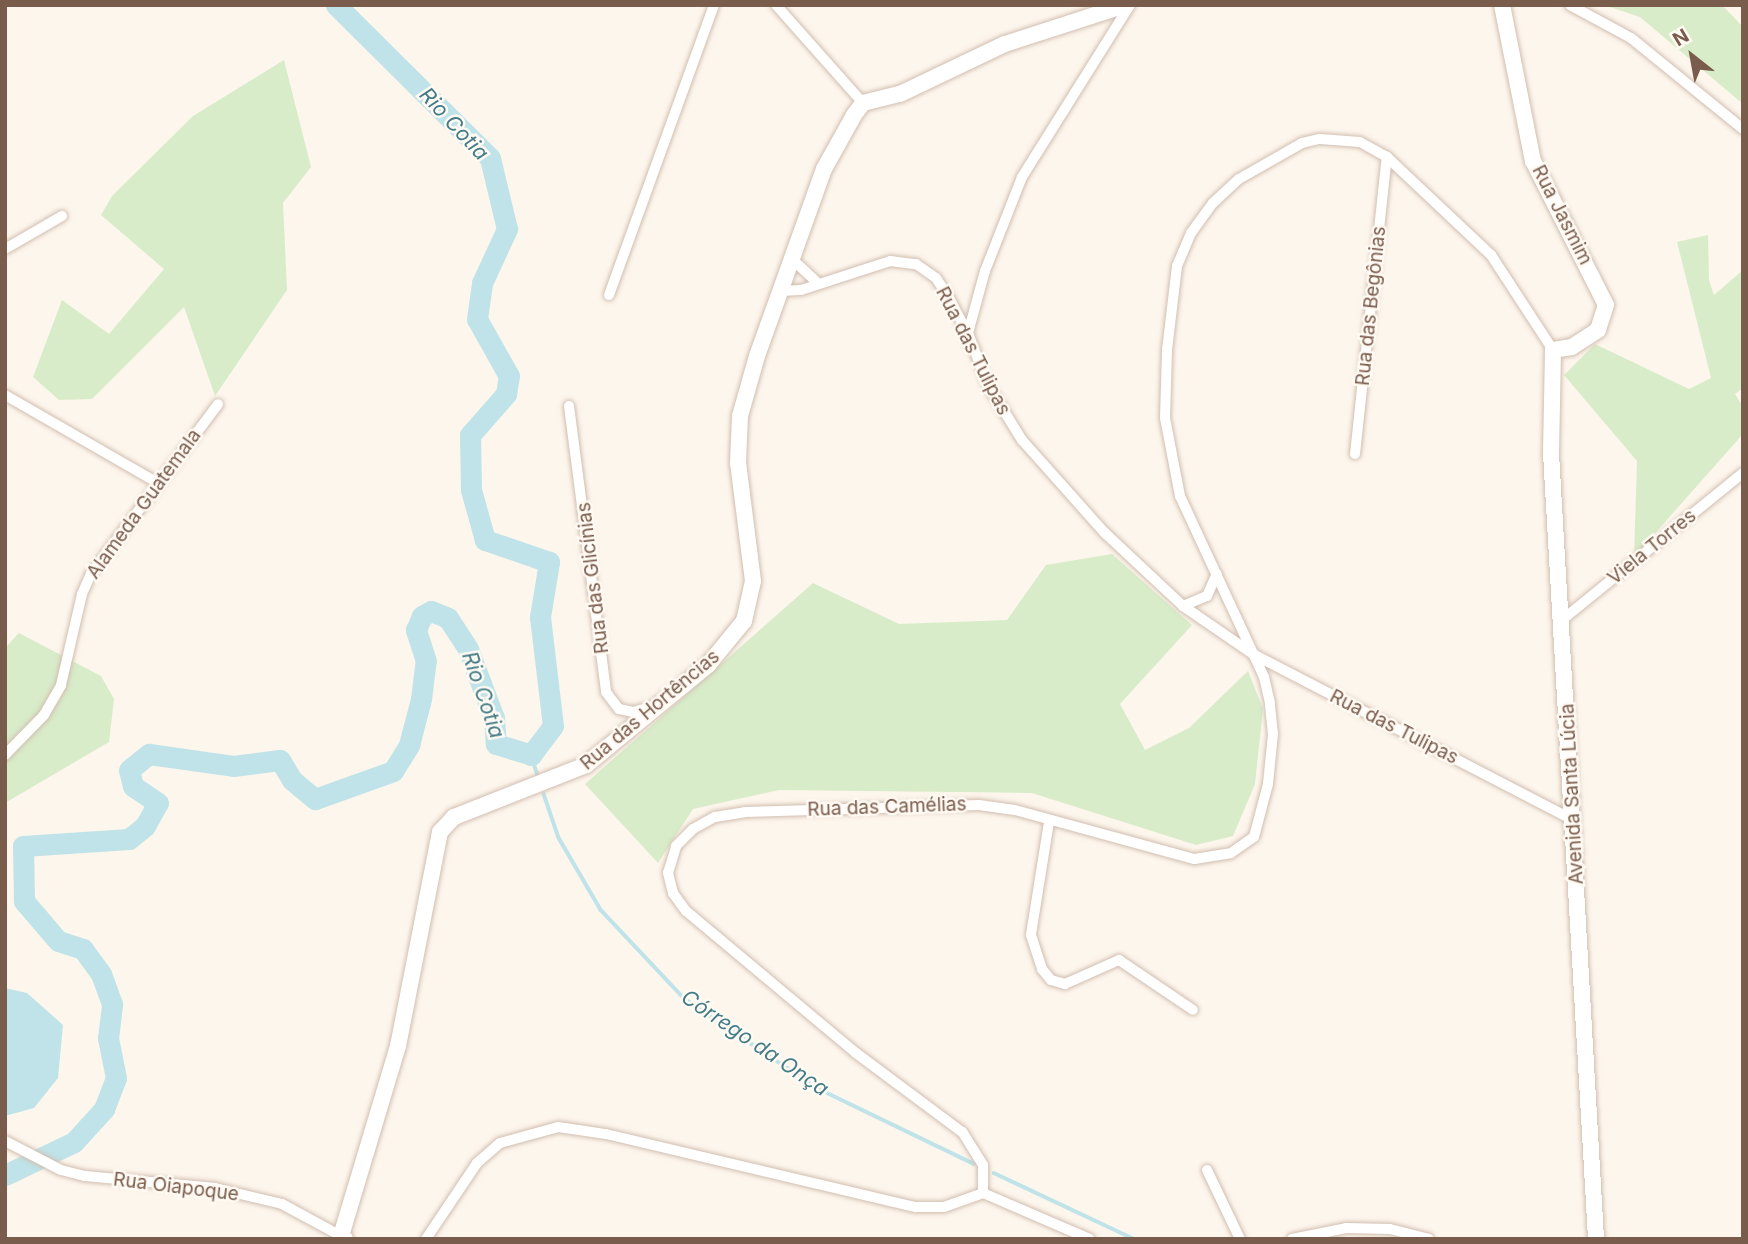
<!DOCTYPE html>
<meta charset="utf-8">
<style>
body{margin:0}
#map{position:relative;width:1748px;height:1244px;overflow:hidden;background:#fdf6ec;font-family:Inter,sans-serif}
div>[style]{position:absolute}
.green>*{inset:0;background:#d8ecc9}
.water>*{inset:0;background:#bfe3e8}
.stream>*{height:3.5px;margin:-1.75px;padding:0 1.75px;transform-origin:1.75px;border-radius:1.75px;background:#bfe3e8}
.river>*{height:21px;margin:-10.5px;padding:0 10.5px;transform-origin:10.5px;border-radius:10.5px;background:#bfe3e8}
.roads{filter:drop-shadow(0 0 2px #d1beb0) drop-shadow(0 0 2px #d1beb0)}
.street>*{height:10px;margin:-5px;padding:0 5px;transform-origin:5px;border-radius:5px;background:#fff}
.secondary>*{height:16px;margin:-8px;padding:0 8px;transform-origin:8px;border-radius:8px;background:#fff}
span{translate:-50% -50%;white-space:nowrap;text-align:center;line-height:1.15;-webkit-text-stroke:5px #fffaf3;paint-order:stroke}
.street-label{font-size:19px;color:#7a5c4d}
.water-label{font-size:21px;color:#437c86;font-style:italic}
.frame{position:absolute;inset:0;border:7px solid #7a5c4d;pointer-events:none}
.north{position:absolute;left:1657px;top:21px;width:70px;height:70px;-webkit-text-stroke:5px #fffaf3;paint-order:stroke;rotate:329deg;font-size:19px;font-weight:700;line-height:28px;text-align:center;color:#7a5c4d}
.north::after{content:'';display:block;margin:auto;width:24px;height:32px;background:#7a5c4d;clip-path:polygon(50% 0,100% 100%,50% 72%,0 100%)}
</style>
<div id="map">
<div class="green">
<div style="clip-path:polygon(1604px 5px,1722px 5px,1743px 27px,1743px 104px,1640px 17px)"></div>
<div style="clip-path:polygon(284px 60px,311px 167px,283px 203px,287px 290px,215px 396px,184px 307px,92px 399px,59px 400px,33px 377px,62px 300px,109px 334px,164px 269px,101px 215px,112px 196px,193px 116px)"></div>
<div style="clip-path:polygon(1708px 235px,1709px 280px,1714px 295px,1743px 270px,1743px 388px,1735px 394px,1743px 407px,1743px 434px,1634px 557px,1637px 461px,1564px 375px,1595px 344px,1689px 389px,1711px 378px,1677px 242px)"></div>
<div style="clip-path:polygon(1112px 554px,1192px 625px,1120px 704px,1145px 750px,1189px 728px,1248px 671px,1263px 709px,1255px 784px,1233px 836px,1196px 845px,1032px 793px,779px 790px,693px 809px,658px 863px,585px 784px,813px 583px,899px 624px,1007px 620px,1046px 565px)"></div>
<div style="clip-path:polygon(19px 633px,101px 676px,114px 699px,109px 742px,5px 803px,5px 648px)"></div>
</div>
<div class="water">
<div style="clip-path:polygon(5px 988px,27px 993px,63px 1025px,58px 1078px,34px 1108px,5px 1116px)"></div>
</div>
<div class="stream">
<div style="left:1741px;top:5px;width:3px;rotate:45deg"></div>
<div style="left:531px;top:755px;width:21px;rotate:71deg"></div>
<div style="left:544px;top:794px;width:46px;rotate:71.2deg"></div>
<div style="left:559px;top:838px;width:83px;rotate:59.7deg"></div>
<div style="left:601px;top:910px;width:122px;rotate:46.7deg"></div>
<div style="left:685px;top:999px;width:159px;rotate:34deg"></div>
<div style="left:817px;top:1088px;width:174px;rotate:25.8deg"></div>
<div style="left:994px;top:1173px;width:155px;rotate:25.2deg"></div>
</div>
<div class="river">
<div style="left:5px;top:1175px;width:76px;rotate:-25.6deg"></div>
<div style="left:74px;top:1142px;width:45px;rotate:-47.7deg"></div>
<div style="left:104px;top:1109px;width:33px;rotate:-69deg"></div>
<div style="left:116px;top:1078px;width:41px;rotate:-101.3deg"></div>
<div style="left:108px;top:1038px;width:34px;rotate:-83deg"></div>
<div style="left:112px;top:1004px;width:32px;rotate:-110deg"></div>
<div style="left:101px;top:974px;width:31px;rotate:-126deg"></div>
<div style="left:83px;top:949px;width:26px;rotate:-162deg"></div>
<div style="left:58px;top:941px;width:52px;rotate:-130.4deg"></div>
<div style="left:24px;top:901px;width:55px;rotate:-91deg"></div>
<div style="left:23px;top:846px;width:106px;rotate:-3.8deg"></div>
<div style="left:129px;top:839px;width:21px;rotate:-39deg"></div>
<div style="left:145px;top:826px;width:26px;rotate:-61deg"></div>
<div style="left:158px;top:803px;width:30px;rotate:-146deg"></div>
<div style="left:133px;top:786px;width:16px;rotate:-104deg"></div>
<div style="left:129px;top:770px;width:26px;rotate:-39deg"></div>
<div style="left:149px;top:754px;width:85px;rotate:8.1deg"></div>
<div style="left:233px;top:766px;width:47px;rotate:-7.3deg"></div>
<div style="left:280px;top:760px;width:23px;rotate:59deg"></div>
<div style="left:292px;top:780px;width:30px;rotate:40deg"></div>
<div style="left:315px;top:799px;width:83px;rotate:-19.7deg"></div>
<div style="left:393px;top:771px;width:31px;rotate:-58deg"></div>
<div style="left:409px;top:745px;width:48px;rotate:-75.4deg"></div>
<div style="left:421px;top:699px;width:38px;rotate:-83deg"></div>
<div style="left:426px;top:661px;width:33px;rotate:-108deg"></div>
<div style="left:416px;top:630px;width:15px;rotate:-67deg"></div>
<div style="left:422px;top:616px;width:10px;rotate:-29deg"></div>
<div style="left:431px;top:611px;width:18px;rotate:22deg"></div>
<div style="left:448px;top:618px;width:37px;rotate:57deg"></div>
<div style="left:468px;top:649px;width:74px;rotate:69.4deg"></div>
<div style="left:494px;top:718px;width:26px;rotate:86deg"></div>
<div style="left:496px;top:744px;width:37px;rotate:17deg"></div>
<div style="left:531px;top:755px;width:36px;rotate:-53deg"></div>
<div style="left:553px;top:726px;width:110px;rotate:-96.8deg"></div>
<div style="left:540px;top:617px;width:56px;rotate:-80.7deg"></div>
<div style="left:549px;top:562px;width:68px;rotate:-161deg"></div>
<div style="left:485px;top:540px;width:52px;rotate:-105.6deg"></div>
<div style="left:471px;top:490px;width:55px;rotate:-91deg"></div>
<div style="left:470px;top:435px;width:55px;rotate:-48.7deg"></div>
<div style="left:506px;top:394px;width:18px;rotate:-81deg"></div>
<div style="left:509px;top:376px;width:65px;rotate:-119.3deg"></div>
<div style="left:477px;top:319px;width:36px;rotate:-82deg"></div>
<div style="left:482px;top:283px;width:60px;rotate:-65.2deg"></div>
<div style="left:507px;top:229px;width:73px;rotate:-103.5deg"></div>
<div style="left:490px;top:158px;width:217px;rotate:-135.2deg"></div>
</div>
<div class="roads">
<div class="street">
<div style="left:776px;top:5px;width:131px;rotate:48.4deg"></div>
<div style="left:1570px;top:5px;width:69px;rotate:28.4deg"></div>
<div style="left:1631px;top:38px;width:144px;rotate:39.1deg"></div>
<div style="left:5px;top:249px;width:66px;rotate:-30.1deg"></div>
<div style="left:792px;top:259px;width:35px;rotate:43deg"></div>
<div style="left:780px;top:291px;width:21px;rotate:-3deg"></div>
<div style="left:801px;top:290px;width:94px;rotate:-18deg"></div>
<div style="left:890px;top:261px;width:26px;rotate:7deg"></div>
<div style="left:916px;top:264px;width:24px;rotate:35deg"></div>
<div style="left:936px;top:278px;width:24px;rotate:57deg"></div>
<div style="left:949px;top:298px;width:40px;rotate:62deg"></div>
<div style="left:968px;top:333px;width:56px;rotate:69deg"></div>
<div style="left:988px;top:385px;width:65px;rotate:58.3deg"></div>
<div style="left:1022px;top:440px;width:125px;rotate:48.3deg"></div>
<div style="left:1105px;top:533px;width:107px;rotate:43.1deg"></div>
<div style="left:1183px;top:606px;width:85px;rotate:34.4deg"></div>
<div style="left:1253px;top:654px;width:360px;rotate:27.4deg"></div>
<div style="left:609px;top:295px;width:308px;rotate:-70.1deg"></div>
<div style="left:968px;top:333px;width:64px;rotate:-74.7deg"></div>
<div style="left:985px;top:271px;width:101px;rotate:-68.5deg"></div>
<div style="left:1022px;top:177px;width:203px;rotate:-57.9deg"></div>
<div style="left:5px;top:395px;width:174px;rotate:29.9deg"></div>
<div style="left:569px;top:406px;width:288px;rotate:82.6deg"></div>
<div style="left:606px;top:692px;width:21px;rotate:53deg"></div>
<div style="left:619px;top:709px;width:14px;rotate:12deg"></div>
<div style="left:633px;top:712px;width:22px;rotate:-16deg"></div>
<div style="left:1355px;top:454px;width:299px;rotate:-83.9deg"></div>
<div style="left:1183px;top:606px;width:26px;rotate:-23deg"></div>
<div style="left:1207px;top:596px;width:24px;rotate:-66deg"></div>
<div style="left:1562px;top:620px;width:233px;rotate:-39.1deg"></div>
<div style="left:5px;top:755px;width:56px;rotate:-45.7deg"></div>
<div style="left:44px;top:715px;width:34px;rotate:-60deg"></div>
<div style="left:61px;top:685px;width:93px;rotate:-77deg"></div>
<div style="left:82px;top:594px;width:22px;rotate:-66deg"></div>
<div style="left:91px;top:574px;width:212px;rotate:-53.2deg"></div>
<div style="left:1049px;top:822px;width:114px;rotate:99.1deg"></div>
<div style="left:1031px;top:935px;width:36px;rotate:72deg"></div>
<div style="left:1042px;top:969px;width:14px;rotate:51deg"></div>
<div style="left:1051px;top:980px;width:15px;rotate:16deg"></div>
<div style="left:1065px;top:984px;width:59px;rotate:-24deg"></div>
<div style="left:1119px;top:960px;width:89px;rotate:34deg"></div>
<div style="left:5px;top:1141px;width:63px;rotate:27.4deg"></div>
<div style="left:61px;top:1170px;width:25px;rotate:14deg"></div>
<div style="left:85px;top:1176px;width:131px;rotate:5.3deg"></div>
<div style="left:215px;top:1188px;width:69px;rotate:13.4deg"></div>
<div style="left:282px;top:1204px;width:67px;rotate:28.5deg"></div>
<div style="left:1207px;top:1170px;width:76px;rotate:64.4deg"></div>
<div style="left:983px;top:1193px;width:116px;rotate:23.3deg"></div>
<div style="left:426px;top:1239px;width:92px;rotate:-56.1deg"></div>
<div style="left:477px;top:1163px;width:30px;rotate:-41deg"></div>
<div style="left:500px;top:1143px;width:60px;rotate:-15.4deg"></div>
<div style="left:558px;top:1127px;width:49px;rotate:8.3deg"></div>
<div style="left:606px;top:1134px;width:318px;rotate:13.3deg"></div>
<div style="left:916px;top:1207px;width:28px"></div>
<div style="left:944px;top:1207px;width:41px;rotate:-19.7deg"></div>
<div style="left:983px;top:1193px;width:28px;rotate:-90deg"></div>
<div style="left:983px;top:1165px;width:39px;rotate:-122deg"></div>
<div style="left:962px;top:1132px;width:132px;rotate:-143.3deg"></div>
<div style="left:856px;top:1053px;width:222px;rotate:-140.1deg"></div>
<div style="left:686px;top:911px;width:22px;rotate:-126deg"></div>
<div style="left:673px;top:893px;width:21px;rotate:-104deg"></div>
<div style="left:668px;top:873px;width:28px;rotate:-73deg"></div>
<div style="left:676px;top:846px;width:24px;rotate:-45deg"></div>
<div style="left:693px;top:829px;width:25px;rotate:-29deg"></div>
<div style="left:715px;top:817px;width:30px;rotate:-9deg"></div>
<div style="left:745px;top:812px;width:234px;rotate:-1.7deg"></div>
<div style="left:979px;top:805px;width:36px;rotate:8deg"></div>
<div style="left:1015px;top:810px;width:186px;rotate:15.3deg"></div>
<div style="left:1194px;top:859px;width:37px;rotate:-9deg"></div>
<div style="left:1231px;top:853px;width:28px;rotate:-35deg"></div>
<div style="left:1254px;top:837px;width:55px;rotate:-75.2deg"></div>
<div style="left:1268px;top:784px;width:50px;rotate:-84.3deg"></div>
<div style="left:1273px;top:734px;width:31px;rotate:-96deg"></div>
<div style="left:1270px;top:703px;width:27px;rotate:-103deg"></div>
<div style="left:1264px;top:677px;width:200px;rotate:-114.9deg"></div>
<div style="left:1180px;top:496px;width:79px;rotate:-100.9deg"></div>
<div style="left:1165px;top:418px;width:68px;rotate:-88.3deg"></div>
<div style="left:1167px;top:350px;width:85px;rotate:-83.2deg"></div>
<div style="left:1177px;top:266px;width:36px;rotate:-67deg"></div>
<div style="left:1191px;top:233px;width:37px;rotate:-54deg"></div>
<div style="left:1213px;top:203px;width:35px;rotate:-43deg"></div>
<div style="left:1239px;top:179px;width:73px;rotate:-29.7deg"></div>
<div style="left:1302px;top:143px;width:18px;rotate:-13deg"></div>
<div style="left:1320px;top:139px;width:40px;rotate:4.3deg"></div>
<div style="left:1360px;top:142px;width:31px;rotate:29deg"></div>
<div style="left:1387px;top:157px;width:143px;rotate:43.3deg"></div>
<div style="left:1491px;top:255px;width:113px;rotate:56.9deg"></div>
<div style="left:1292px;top:1239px;width:55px;rotate:-11.5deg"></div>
<div style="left:1346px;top:1228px;width:44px;rotate:1.3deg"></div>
<div style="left:1390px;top:1229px;width:40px;rotate:14.4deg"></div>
</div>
<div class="secondary">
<div style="left:1502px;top:5px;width:159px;rotate:78.8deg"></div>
<div style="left:1533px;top:161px;width:161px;rotate:63.1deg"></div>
<div style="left:1606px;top:305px;width:26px;rotate:108deg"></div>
<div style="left:1598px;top:330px;width:31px;rotate:147deg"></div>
<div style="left:1572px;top:347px;width:19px;rotate:171deg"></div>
<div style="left:1553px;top:350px;width:103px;rotate:91.1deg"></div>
<div style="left:1551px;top:453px;width:787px;rotate:86.72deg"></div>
<div style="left:345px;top:1239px;width:5px;rotate:-143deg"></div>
<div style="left:341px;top:1236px;width:198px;rotate:-73.3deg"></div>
<div style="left:398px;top:1046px;width:218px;rotate:-78.9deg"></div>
<div style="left:440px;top:832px;width:21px;rotate:-47deg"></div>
<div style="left:454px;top:817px;width:142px;rotate:-21.5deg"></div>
<div style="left:586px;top:765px;width:158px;rotate:-39.3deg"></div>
<div style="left:708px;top:665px;width:57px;rotate:-50.7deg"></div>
<div style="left:744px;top:621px;width:41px;rotate:-77.3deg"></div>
<div style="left:753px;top:581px;width:119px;rotate:-97.2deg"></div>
<div style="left:738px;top:463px;width:47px;rotate:-87.6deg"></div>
<div style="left:740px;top:416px;width:62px;rotate:-74.2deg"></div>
<div style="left:757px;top:356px;width:199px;rotate:-70.3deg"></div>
<div style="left:824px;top:169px;width:62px;rotate:-60.9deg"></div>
<div style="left:854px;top:115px;width:15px;rotate:-53deg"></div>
<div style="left:863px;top:103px;width:38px;rotate:-14deg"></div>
<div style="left:900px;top:94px;width:116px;rotate:-25.5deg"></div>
<div style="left:1005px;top:44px;width:127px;rotate:-17.9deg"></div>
</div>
</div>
<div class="street-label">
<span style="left:1562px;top:215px;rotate:63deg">Rua Jasmim</span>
<span style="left:1371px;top:306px;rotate:-84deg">Rua das Begônias</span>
<span style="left:973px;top:351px;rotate:63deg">Rua das Tulipas</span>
<span style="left:144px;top:504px;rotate:-54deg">Alameda Guatemala</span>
<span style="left:1652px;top:547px;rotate:-39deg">Viela Torres</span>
<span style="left:593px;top:578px;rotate:-97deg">Rua das Glicínias</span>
<span style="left:650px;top:710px;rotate:-40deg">Rua das Hortências</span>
<span style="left:1394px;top:727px;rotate:27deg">Rua das Tulipas</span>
<span style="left:1572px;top:794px;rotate:-93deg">Avenida Santa Lúcia</span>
<span style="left:887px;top:807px;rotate:-2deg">Rua das Camélias</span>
<span style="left:176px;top:1187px;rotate:7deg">Rua Oiapoque</span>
</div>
<div class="water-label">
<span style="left:454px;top:124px;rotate:47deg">Rio Cotia</span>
<span style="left:483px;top:695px;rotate:71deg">Rio Cotia</span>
<span style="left:755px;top:1043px;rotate:34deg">Córrego da Onça</span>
</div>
<div class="frame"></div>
<div class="north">N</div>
</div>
